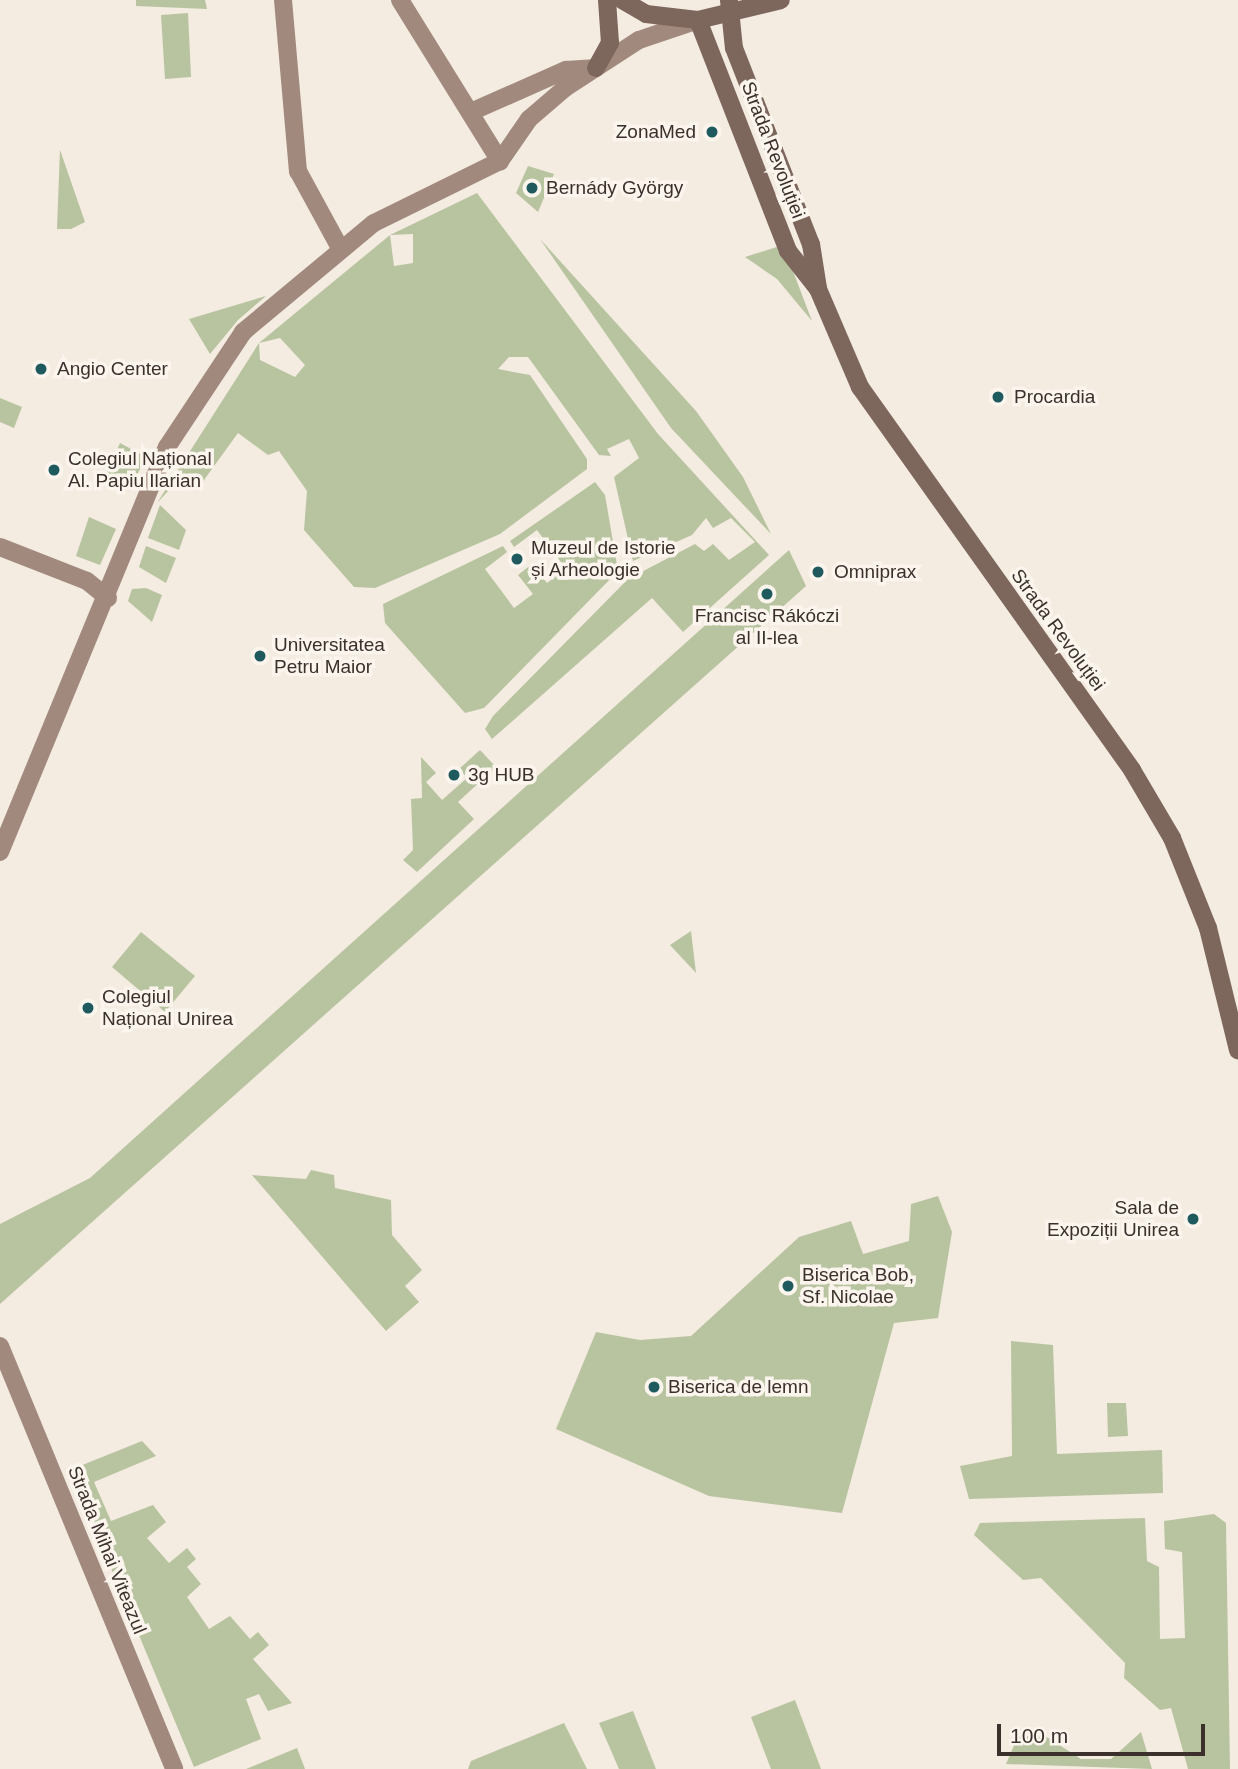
<!DOCTYPE html>
<meta charset="utf-8">
<style>
body{margin:0}
#map{position:relative;width:1238px;height:1769px;overflow:hidden;background:#f4ebe1;font-family:Helvetica,sans-serif}
div>[style]{position:absolute}
.green>*{inset:0;background:#b8c4a0}
.secondary>*{height:18px;margin:-9px;padding:0 9px;transform-origin:9px;border-radius:9px;background:#a18a7d}
.primary>*{height:18px;margin:-9px;padding:0 9px;transform-origin:9px;border-radius:9px;background:#7d675c}
.dots>*{width:19px;height:19px;translate:-50% -50%;box-sizing:border-box;border:4px solid #fbf5ee;border-radius:50%}
span{translate:-50% -50%;white-space:nowrap;text-align:center;line-height:1.15;-webkit-text-stroke:7px #fbf5ee;paint-order:stroke}
.poi-label{font-size:19px;color:#3b302b}
.right{translate:-100% -50%;text-align:right}
.left{translate:0 -50%;text-align:left}
.street-label{font-size:19px;color:#3b302b}
.scale{position:absolute;left:997px;top:1724px;width:208px;height:32px;box-sizing:border-box;border:4px solid #3b302b;border-top:0;padding-left:9px;font-size:21px;line-height:24px;white-space:nowrap;color:#3b302b;-webkit-text-stroke:5px #fbf5ee;paint-order:stroke}
</style>
<div id="map">
<div class="green">
<div style="clip-path:polygon(136px 0,205px 0,207px 9px,136px 6px)"></div>
<div style="clip-path:polygon(188px 13px,191px 77px,165px 79px,161px 15px)"></div>
<div style="clip-path:polygon(60px 150px,85px 222px,71px 229px,57px 229px)"></div>
<div style="clip-path:polygon(528px 166px,554px 174px,538px 212px,516px 193px)"></div>
<div style="clip-path:polygon(evenodd,477px 193px,658px 434px,769px 555px,683px 632px,652px 598px,492px 739px,485px 729px,493px 716px,628px 579px,695px 544px,704px 551px,713px 544px,729px 560px,755px 542px,731px 518px,713px 528px,706px 518px,692px 535px,633px 561px,614px 477px,639px 458px,629px 439px,607px 449px,611px 456px,599px 455px,528px 357px,509px 357px,498px 369px,530px 375px,587px 459px,587px 469px,500px 534px,375px 588px,354px 587px,304px 530px,307px 491px,279px 451px,268px 455px,238px 433px,196px 491px,180px 478px,157px 503px,259px 343px,390px 235px,477px 193px,413px 234px,413px 263px,394px 266px,390px 235px,413px 234px,477px 193px,280px 338px,305px 365px,295px 377px,260px 360px,259px 343px,280px 338px)"></div>
<div style="clip-path:polygon(540px 239px,696px 411px,743px 477px,771px 534px,671px 428px)"></div>
<div style="clip-path:polygon(783px 245px,812px 321px,777px 279px,745px 257px)"></div>
<div style="clip-path:polygon(266px 296px,238px 320px,210px 354px,189px 319px)"></div>
<div style="clip-path:polygon(0 398px,22px 407px,14px 428px,0 422px)"></div>
<div style="clip-path:polygon(120px 443px,146px 457px,129px 491px,103px 481px)"></div>
<div style="clip-path:polygon(595px 482px,605px 495px,618px 571px,484px 708px,465px 713px,385px 623px,383px 604px,503px 546px,507px 552px,485px 569px,514px 608px,533px 594px,518px 575px,532px 564px,547px 583px,566px 569px,537px 530px,514px 547px,510px 541px)"></div>
<div style="clip-path:polygon(160px 505px,186px 530px,179px 550px,148px 538px)"></div>
<div style="clip-path:polygon(89px 517px,116px 529px,100px 565px,76px 556px)"></div>
<div style="clip-path:polygon(146px 546px,176px 558px,166px 583px,139px 567px)"></div>
<div style="clip-path:polygon(789px 550px,806px 586px,0 1304px,0 1224px,90px 1178px)"></div>
<div style="clip-path:polygon(146px 588px,162px 595px,152px 622px,128px 601px,132px 589px)"></div>
<div style="clip-path:polygon(480px 750px,496px 767px,458px 802px,474px 819px,417px 872px,403px 860px,413px 850px,411px 799px,422px 798px,421px 757px,436px 773px,426px 782px,442px 800px,467px 778px,459px 769px)"></div>
<div style="clip-path:polygon(691px 931px,696px 973px,670px 945px)"></div>
<div style="clip-path:polygon(141px 932px,195px 976px,165px 1012px,112px 967px)"></div>
<div style="clip-path:polygon(311px 1170px,334px 1175px,335px 1188px,391px 1200px,392px 1235px,422px 1270px,405px 1286px,419px 1302px,386px 1331px,252px 1175px,306px 1179px)"></div>
<div style="clip-path:polygon(938px 1196px,952px 1232px,938px 1318px,894px 1323px,842px 1513px,709px 1496px,556px 1429px,596px 1332px,640px 1340px,691px 1336px,799px 1237px,851px 1221px,863px 1254px,909px 1241px,911px 1204px)"></div>
<div style="clip-path:polygon(1011px 1341px,1053px 1345px,1057px 1454px,1162px 1450px,1163px 1493px,969px 1499px,960px 1466px,1012px 1456px)"></div>
<div style="clip-path:polygon(1107px 1403px,1126px 1403px,1128px 1436px,1108px 1437px)"></div>
<div style="clip-path:polygon(142px 1441px,156px 1456px,94px 1482px,111px 1521px,153px 1505px,166px 1522px,147px 1538px,169px 1563px,187px 1548px,196px 1559px,187px 1567px,201px 1584px,187px 1597px,209px 1629px,230px 1616px,250px 1639px,258px 1632px,269px 1645px,253px 1659px,292px 1703px,268px 1711px,259px 1694px,246px 1699px,261px 1739px,194px 1767px,70px 1470px)"></div>
<div style="clip-path:polygon(1214px 1514px,1226px 1523px,1230px 1769px,1188px 1769px,1171px 1708px,1160px 1710px,1124px 1678px,1125px 1663px,1041px 1578px,1023px 1580px,974px 1535px,980px 1523px,1145px 1518px,1147px 1561px,1159px 1567px,1160px 1639px,1185px 1638px,1182px 1552px,1165px 1549px,1164px 1521px)"></div>
<div style="clip-path:polygon(795px 1700px,821px 1769px,771px 1769px,751px 1717px)"></div>
<div style="clip-path:polygon(633px 1711px,656px 1769px,619px 1769px,599px 1723px)"></div>
<div style="clip-path:polygon(564px 1723px,587px 1769px,468px 1769px,471px 1761px)"></div>
<div style="clip-path:polygon(1141px 1732px,1152px 1769px,1006px 1764px,1018px 1736px,1047px 1737px,1081px 1759px,1111px 1759px)"></div>
<div style="clip-path:polygon(297px 1748px,305px 1769px,246px 1769px)"></div>
</div>
<div class="secondary">
<div style="left:283px;top:0;width:172px;rotate:85deg"></div>
<div style="left:298px;top:171px;width:88px;rotate:61.4deg"></div>
<div style="left:400px;top:0;width:190px;rotate:58.2deg"></div>
<div style="left:473px;top:111px;width:102px;rotate:-23.8deg"></div>
<div style="left:566px;top:70px;width:27px;rotate:-4deg"></div>
<div style="left:0;top:547px;width:93px;rotate:21.3deg"></div>
<div style="left:87px;top:581px;width:27px;rotate:39deg"></div>
<div style="left:0;top:852px;width:438px;rotate:-67.6deg"></div>
<div style="left:167px;top:447px;width:138px;rotate:-56.5deg"></div>
<div style="left:243px;top:332px;width:170px;rotate:-39.8deg"></div>
<div style="left:374px;top:223px;width:140px;rotate:-26.2deg"></div>
<div style="left:500px;top:161px;width:51px;rotate:-55.4deg"></div>
<div style="left:529px;top:119px;width:48px;rotate:-40.7deg"></div>
<div style="left:565px;top:88px;width:88px;rotate:-33deg"></div>
<div style="left:639px;top:40px;width:62px;rotate:-18.7deg"></div>
<div style="left:0;top:1346px;width:457px;rotate:67.6deg"></div>
</div>
<div class="primary">
<div style="left:622px;top:0;width:28px;rotate:30deg"></div>
<div style="left:646px;top:14px;width:52px;rotate:6.6deg"></div>
<div style="left:698px;top:20px;width:85px;rotate:-13.5deg"></div>
<div style="left:729px;top:0;width:48px;rotate:84.1deg"></div>
<div style="left:734px;top:48px;width:211px;rotate:68.6deg"></div>
<div style="left:811px;top:244px;width:45px;rotate:81deg"></div>
<div style="left:698px;top:20px;width:248px;rotate:68.7deg"></div>
<div style="left:788px;top:251px;width:48px;rotate:51.7deg"></div>
<div style="left:818px;top:289px;width:107px;rotate:66.8deg"></div>
<div style="left:860px;top:387px;width:470px;rotate:54.6deg"></div>
<div style="left:1132px;top:770px;width:79px;rotate:59.5deg"></div>
<div style="left:1172px;top:838px;width:97px;rotate:68.2deg"></div>
<div style="left:1208px;top:928px;width:126px;rotate:76.2deg"></div>
<div style="left:596px;top:68px;width:29px;rotate:-61deg"></div>
<div style="left:610px;top:43px;width:43px;rotate:-94deg"></div>
</div>
<div class="dots">
<div style="left:712px;top:132px;background:#1f5a5e"></div>
<div style="left:532px;top:188px;background:#1f5a5e"></div>
<div style="left:41px;top:369px;background:#1f5a5e"></div>
<div style="left:998px;top:397px;background:#1f5a5e"></div>
<div style="left:54px;top:470px;background:#1f5a5e"></div>
<div style="left:517px;top:559px;background:#1f5a5e"></div>
<div style="left:818px;top:572px;background:#1f5a5e"></div>
<div style="left:767px;top:594px;background:#1f5a5e"></div>
<div style="left:260px;top:656px;background:#1f5a5e"></div>
<div style="left:454px;top:775px;background:#1f5a5e"></div>
<div style="left:88px;top:1008px;background:#1f5a5e"></div>
<div style="left:1193px;top:1219px;background:#1f5a5e"></div>
<div style="left:788px;top:1286px;background:#1f5a5e"></div>
<div style="left:654px;top:1387px;background:#1f5a5e"></div>
</div>
<div class="poi-label">
<span class="right" style="left:696px;top:132px">ZonaMed</span>
<span class="left" style="left:546px;top:188px">Bernády György</span>
<span class="left" style="left:57px;top:369px">Angio Center</span>
<span class="left" style="left:1014px;top:397px">Procardia</span>
<span class="left" style="left:68px;top:470px">Colegiul Național<br>Al. Papiu Ilarian</span>
<span class="left" style="left:531px;top:559px">Muzeul de Istorie<br>și Arheologie</span>
<span class="left" style="left:834px;top:572px">Omniprax</span>
<span style="left:767px;top:627px">Francisc Rákóczi<br>al II-lea</span>
<span class="left" style="left:274px;top:656px">Universitatea<br>Petru Maior</span>
<span class="left" style="left:468px;top:775px">3g HUB</span>
<span class="left" style="left:102px;top:1008px">Colegiul<br>Național Unirea</span>
<span class="right" style="left:1179px;top:1219px">Sala de<br>Expoziții Unirea</span>
<span class="left" style="left:802px;top:1286px">Biserica Bob,<br>Sf. Nicolae</span>
<span class="left" style="left:668px;top:1387px">Biserica de lemn</span>
</div>
<div class="street-label">
<span style="left:773px;top:150px;rotate:69deg">Strada Revoluției</span>
<span style="left:1058px;top:630px;rotate:54deg">Strada Revoluției</span>
<span style="left:107px;top:1550px;rotate:68deg">Strada Mihai Viteazul</span>
</div>
<div class="scale">100 m</div>
</div>
